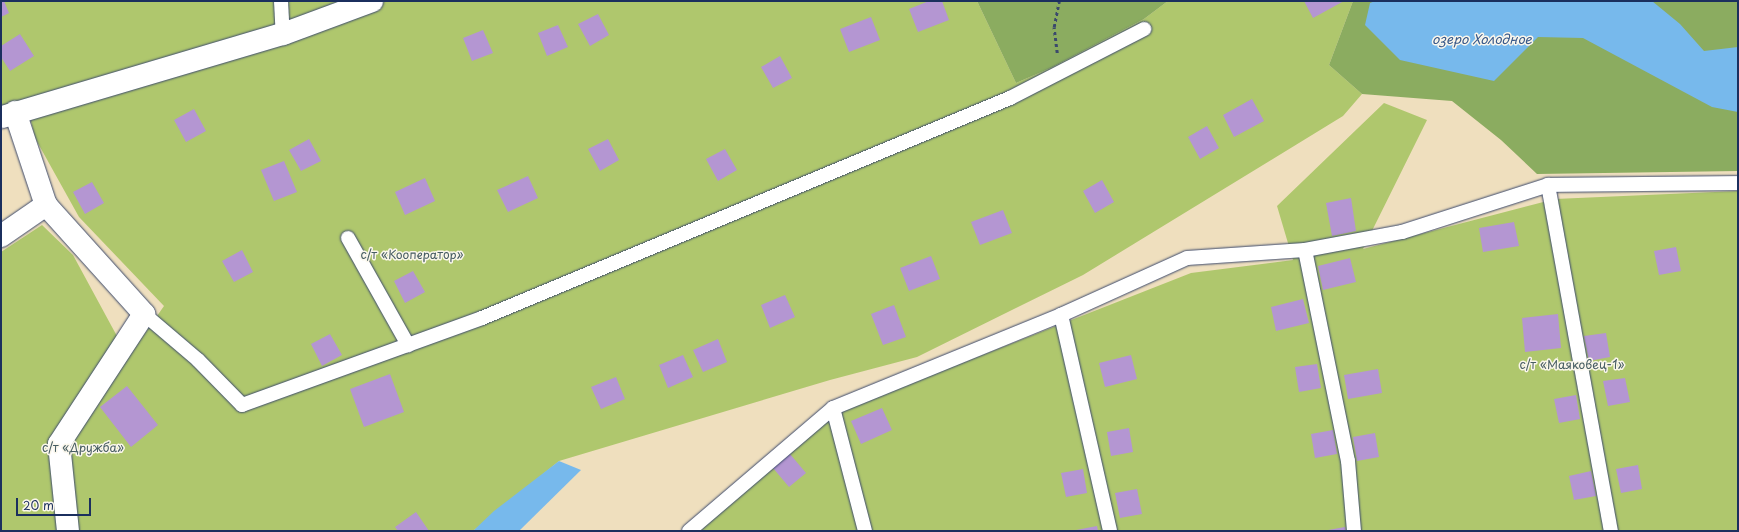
<!DOCTYPE html>
<meta charset="utf-8">
<style>
body{margin:0}
#map{position:relative;width:1739px;height:532px;overflow:hidden;background:#efdfbe;font-family:"Playpen Sans",sans-serif}
div>[style]{position:absolute}
.green>*{inset:0;background:#afc76d}
.forest>*{inset:0;background:#8bac60}
.water>*{inset:0;background:#77b9ec}
.building>*{inset:0;background:#b496d2}
.path>*{height:2.5px;margin-top:-1.25px;transform-origin:0;background:repeating-linear-gradient(90deg,#3b496c 0 3px,transparent 0 6px)}
.roads{filter:drop-shadow(0 0 1px #3b496c) drop-shadow(0 0 1px #3b496c)}
.lane>*{height:14px;margin:-7px;padding:0 7px;transform-origin:7px;border-radius:7px;background:#fff}
.street>*{height:22px;margin:-11px;padding:0 11px;transform-origin:11px;border-radius:11px;background:#fff}
span{translate:-50% -50%;white-space:nowrap;text-align:center;line-height:1.15;-webkit-text-stroke:3px #fbf7ec;paint-order:stroke}
.park-label{font-size:12px;color:#475d62}
.water-label{font-size:13px;color:#375889;font-style:italic}
.frame{position:absolute;inset:0;border:2px solid #1b2f5e;pointer-events:none}
.scale{position:absolute;left:16px;top:498px;width:75px;height:18px;box-sizing:border-box;border:2px solid #1b2f5e;border-top:0;padding-left:5px;font-size:12px;line-height:14px;white-space:nowrap;color:#1b2f5e;-webkit-text-stroke:3px #fbf7ec;paint-order:stroke}
</style>
<div id="map">
<div class="green">
<div style="clip-path:polygon(1px 1px,977px 1px,1016px 83px,1053px 67px,1144px 19px,1168px 1px,1353px 1px,1329px 65px,1362px 94px,1343px 116px,1083px 275px,917px 357px,830px 380px,559px 461px,473px 531px,1px 531px,1px 252px,42px 225px,73px 255px,118px 338px,122px 366px,164px 306px,79px 217px,35px 138px,26px 101px,1px 108px)"></div>
<div style="clip-path:polygon(1384px 103px,1427px 120px,1363px 249px,1555px 199px,1738px 191px,1738px 531px,699px 531px,832px 414px,1191px 273px,1293px 260px,1277px 206px)"></div>
</div>
<div class="forest">
<div style="clip-path:polygon(977px 1px,1168px 1px,1144px 19px,1053px 67px,1016px 83px)"></div>
<div style="clip-path:polygon(1353px 1px,1738px 1px,1738px 171px,1537px 174px,1501px 140px,1452px 101px,1362px 94px,1329px 65px)"></div>
</div>
<div class="water">
<div style="clip-path:polygon(1375px 1px,1652px 1px,1680px 24px,1704px 51px,1738px 47px,1738px 112px,1712px 107px,1583px 38px,1538px 37px,1494px 81px,1400px 60px,1365px 25px,1370px 3px)"></div>
<div style="clip-path:polygon(559px 461px,581px 470px,519px 531px,473px 531px,494px 511px)"></div>
</div>
<div class="building">
<div style="clip-path:polygon(1px 1px,4px 1px,9px 13px,1px 17px)"></div>
<div style="clip-path:polygon(929px 1px,942px 1px,949px 20px,918px 32px,909px 9px)"></div>
<div style="clip-path:polygon(1304px 1px,1344px 1px,1313px 18px)"></div>
<div style="clip-path:polygon(598px 14px,609px 35px,590px 46px,578px 24px)"></div>
<div style="clip-path:polygon(871px 17px,880px 40px,849px 52px,840px 29px)"></div>
<div style="clip-path:polygon(558px 25px,568px 47px,547px 56px,538px 33px)"></div>
<div style="clip-path:polygon(483px 30px,493px 53px,472px 61px,463px 38px)"></div>
<div style="clip-path:polygon(20px 34px,34px 56px,10px 71px,1px 57px,1px 46px)"></div>
<div style="clip-path:polygon(780px 56px,792px 78px,773px 88px,761px 67px)"></div>
<div style="clip-path:polygon(1252px 99px,1264px 121px,1234px 137px,1223px 115px)"></div>
<div style="clip-path:polygon(194px 109px,206px 131px,186px 142px,174px 120px)"></div>
<div style="clip-path:polygon(1207px 126px,1219px 148px,1200px 159px,1188px 137px)"></div>
<div style="clip-path:polygon(309px 139px,321px 161px,301px 171px,289px 150px)"></div>
<div style="clip-path:polygon(608px 139px,619px 160px,600px 171px,588px 149px)"></div>
<div style="clip-path:polygon(725px 149px,737px 170px,718px 181px,706px 159px)"></div>
<div style="clip-path:polygon(284px 161px,297px 192px,274px 201px,261px 170px)"></div>
<div style="clip-path:polygon(528px 176px,538px 198px,508px 212px,497px 190px)"></div>
<div style="clip-path:polygon(425px 178px,435px 201px,405px 215px,395px 192px)"></div>
<div style="clip-path:polygon(1102px 180px,1114px 202px,1095px 213px,1083px 191px)"></div>
<div style="clip-path:polygon(92px 182px,104px 203px,85px 214px,73px 192px)"></div>
<div style="clip-path:polygon(1351px 198px,1356px 231px,1332px 236px,1326px 203px)"></div>
<div style="clip-path:polygon(1003px 210px,1012px 233px,980px 245px,971px 222px)"></div>
<div style="clip-path:polygon(1514px 222px,1519px 246px,1483px 252px,1479px 228px)"></div>
<div style="clip-path:polygon(1676px 247px,1681px 271px,1659px 275px,1654px 251px)"></div>
<div style="clip-path:polygon(242px 250px,253px 272px,234px 282px,222px 261px)"></div>
<div style="clip-path:polygon(931px 256px,940px 279px,909px 291px,900px 268px)"></div>
<div style="clip-path:polygon(1350px 258px,1356px 282px,1323px 290px,1318px 266px)"></div>
<div style="clip-path:polygon(413px 271px,425px 292px,405px 303px,394px 281px)"></div>
<div style="clip-path:polygon(785px 295px,795px 317px,770px 328px,761px 305px)"></div>
<div style="clip-path:polygon(1303px 299px,1309px 323px,1276px 331px,1271px 307px)"></div>
<div style="clip-path:polygon(894px 305px,906px 337px,883px 345px,871px 314px)"></div>
<div style="clip-path:polygon(1558px 314px,1561px 348px,1525px 352px,1522px 318px)"></div>
<div style="clip-path:polygon(1606px 333px,1610px 357px,1589px 361px,1584px 336px)"></div>
<div style="clip-path:polygon(330px 334px,342px 355px,322px 366px,311px 344px)"></div>
<div style="clip-path:polygon(718px 339px,727px 362px,703px 372px,693px 350px)"></div>
<div style="clip-path:polygon(683px 355px,693px 377px,668px 388px,659px 365px)"></div>
<div style="clip-path:polygon(1131px 355px,1137px 379px,1105px 387px,1099px 363px)"></div>
<div style="clip-path:polygon(1317px 364px,1321px 388px,1299px 392px,1295px 367px)"></div>
<div style="clip-path:polygon(1378px 369px,1382px 393px,1348px 399px,1344px 375px)"></div>
<div style="clip-path:polygon(390px 374px,404px 412px,364px 427px,350px 389px)"></div>
<div style="clip-path:polygon(616px 377px,625px 399px,601px 409px,591px 387px)"></div>
<div style="clip-path:polygon(1625px 378px,1630px 402px,1608px 406px,1603px 381px)"></div>
<div style="clip-path:polygon(127px 386px,158px 425px,131px 447px,100px 407px)"></div>
<div style="clip-path:polygon(1576px 395px,1580px 419px,1559px 423px,1554px 399px)"></div>
<div style="clip-path:polygon(882px 408px,892px 430px,861px 444px,851px 421px)"></div>
<div style="clip-path:polygon(1129px 428px,1133px 452px,1111px 456px,1107px 432px)"></div>
<div style="clip-path:polygon(1333px 430px,1337px 454px,1315px 458px,1311px 434px)"></div>
<div style="clip-path:polygon(1375px 433px,1379px 457px,1357px 461px,1353px 437px)"></div>
<div style="clip-path:polygon(790px 454px,806px 473px,789px 487px,773px 468px)"></div>
<div style="clip-path:polygon(1638px 465px,1642px 489px,1621px 493px,1616px 469px)"></div>
<div style="clip-path:polygon(1083px 469px,1087px 493px,1066px 497px,1061px 473px)"></div>
<div style="clip-path:polygon(1591px 471px,1596px 496px,1574px 500px,1569px 476px)"></div>
<div style="clip-path:polygon(1137px 489px,1142px 514px,1120px 518px,1115px 493px)"></div>
<div style="clip-path:polygon(416px 512px,429px 531px,398px 531px,395px 527px)"></div>
<div style="clip-path:polygon(1097px 526px,1098px 531px,1076px 531px,1076px 530px)"></div>
<div style="clip-path:polygon(1345px 527px,1346px 531px,1328px 531px,1328px 530px)"></div>
</div>
<div class="path">
<div style="left:1057px;top:53px;width:26px;rotate:-97deg"></div>
<div style="left:1054px;top:27px;width:26px;rotate:-79deg"></div>
</div>
<div class="roads">
<div class="lane">
<div style="left:281px;top:1px;width:33px;rotate:87deg"></div>
<div style="left:1548px;top:185px;width:352px;rotate:79.7deg"></div>
<div style="left:348px;top:238px;width:123px;rotate:60.7deg"></div>
<div style="left:1305px;top:250px;width:215px;rotate:78.5deg"></div>
<div style="left:1348px;top:461px;width:70px;rotate:85.1deg"></div>
<div style="left:144px;top:314px;width:71px;rotate:40.4deg"></div>
<div style="left:198px;top:360px;width:63px;rotate:45.6deg"></div>
<div style="left:242px;top:405px;width:255px;rotate:-19.9deg"></div>
<div style="left:482px;top:318px;width:572px;rotate:-22.62deg"></div>
<div style="left:1010px;top:98px;width:151px;rotate:-27.2deg"></div>
<div style="left:1061px;top:315px;width:221px;rotate:77.2deg"></div>
<div style="left:833px;top:408px;width:127px;rotate:75.4deg"></div>
<div style="left:689px;top:531px;width:189px;rotate:-40.5deg"></div>
<div style="left:833px;top:408px;width:246px;rotate:-22.2deg"></div>
<div style="left:1061px;top:315px;width:138px;rotate:-24.3deg"></div>
<div style="left:1187px;top:258px;width:118px;rotate:-3.9deg"></div>
<div style="left:1305px;top:250px;width:99px;rotate:-10.5deg"></div>
<div style="left:1402px;top:232px;width:153px;rotate:-17.8deg"></div>
<div style="left:1548px;top:185px;width:190px;rotate:-0.6deg"></div>
</div>
<div class="street">
<div style="left:15px;top:112px;width:98px;rotate:71.6deg"></div>
<div style="left:46px;top:205px;width:147px;rotate:48deg"></div>
<div style="left:144px;top:314px;width:155px;rotate:123.2deg"></div>
<div style="left:59px;top:444px;width:87px;rotate:84.1deg"></div>
<div style="left:2px;top:117px;width:293px;rotate:-16.5deg"></div>
<div style="left:283px;top:34px;width:95px;rotate:-20.3deg"></div>
<div style="left:1px;top:236px;width:55px;rotate:-34.6deg"></div>
</div>
</div>
<div class="park-label">
<span style="left:412px;top:255px">с/т «Кооператор»</span>
<span style="left:1572px;top:365px">с/т «Маяковец-1»</span>
<span style="left:83px;top:448px">с/т «Дружба»</span>
</div>
<div class="water-label">
<span style="left:1482px;top:39px">озеро Холодное</span>
</div>
<div class="frame"></div>
<div class="scale">20 m</div>
</div>
